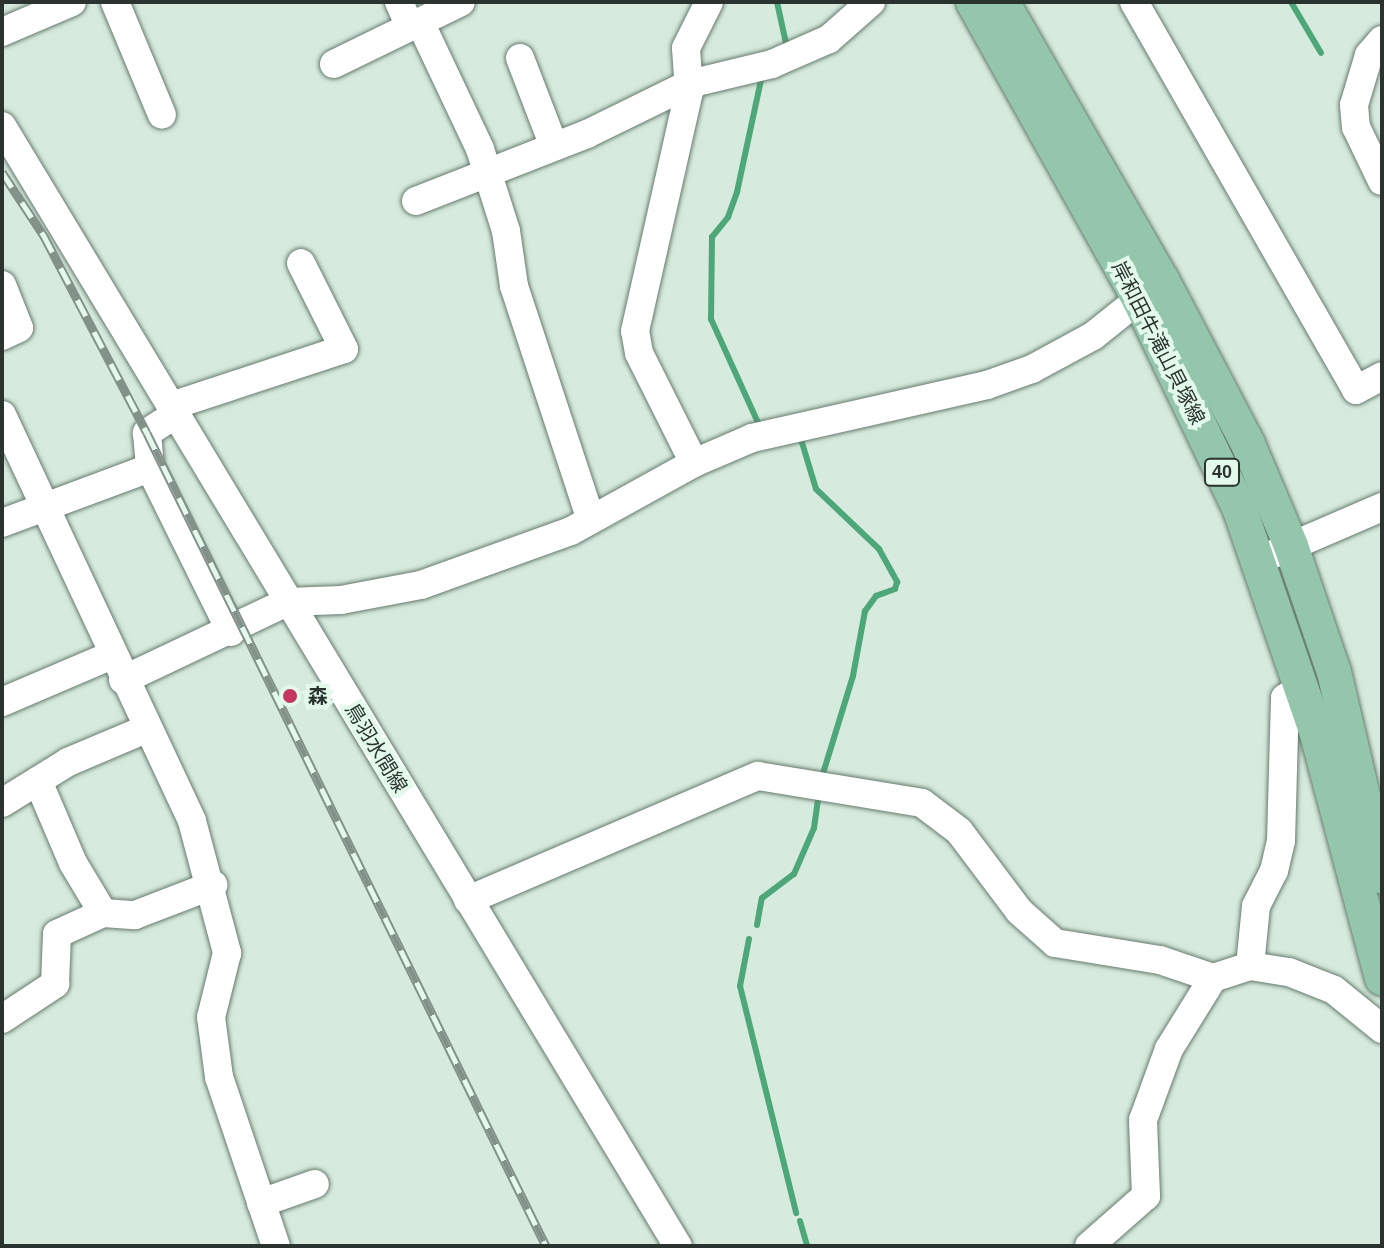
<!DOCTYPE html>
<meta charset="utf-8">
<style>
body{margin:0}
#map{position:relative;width:1384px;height:1248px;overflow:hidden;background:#d6ebde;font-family:Helvetica,"Noto Sans JP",sans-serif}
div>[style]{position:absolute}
.stream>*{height:6px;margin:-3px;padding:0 3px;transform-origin:3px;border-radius:3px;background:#4ea779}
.roads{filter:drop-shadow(0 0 2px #677a6e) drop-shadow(0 0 2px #677a6e)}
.minor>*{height:28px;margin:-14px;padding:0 14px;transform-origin:14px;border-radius:14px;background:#fff}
.major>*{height:34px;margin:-17px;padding:0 17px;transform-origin:17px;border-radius:17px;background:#94c6ac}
.rail>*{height:9px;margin-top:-4.5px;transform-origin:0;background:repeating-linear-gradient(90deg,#e3f9eb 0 18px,#839289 0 36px);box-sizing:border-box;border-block:2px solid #839289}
.dots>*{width:22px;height:22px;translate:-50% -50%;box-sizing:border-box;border:4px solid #e3f9eb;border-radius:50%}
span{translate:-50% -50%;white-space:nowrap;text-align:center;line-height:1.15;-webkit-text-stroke:8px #e3f9eb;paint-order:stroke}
.shield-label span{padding:2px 6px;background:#e3f9eb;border:2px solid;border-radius:6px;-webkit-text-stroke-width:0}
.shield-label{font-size:18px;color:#2a332e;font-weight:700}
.street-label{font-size:20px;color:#2a332e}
.poi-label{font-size:20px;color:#2a332e;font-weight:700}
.left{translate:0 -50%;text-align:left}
.frame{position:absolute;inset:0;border:4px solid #2a332e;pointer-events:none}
</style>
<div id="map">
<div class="stream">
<div style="left:777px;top:2px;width:47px;rotate:77.7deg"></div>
<div style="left:1291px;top:2px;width:59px;rotate:59.5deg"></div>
<div style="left:760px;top:427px;width:119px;rotate:-114.4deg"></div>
<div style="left:711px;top:319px;width:82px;rotate:-89.3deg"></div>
<div style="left:712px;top:237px;width:26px;rotate:-51deg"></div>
<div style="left:728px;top:217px;width:27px;rotate:-70deg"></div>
<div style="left:737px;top:192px;width:120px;rotate:-77.9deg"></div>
<div style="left:800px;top:436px;width:55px;rotate:73.2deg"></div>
<div style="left:816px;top:489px;width:87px;rotate:43.6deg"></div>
<div style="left:879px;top:549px;width:38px;rotate:61deg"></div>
<div style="left:897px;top:582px;width:7px;rotate:106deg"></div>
<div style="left:895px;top:589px;width:20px;rotate:160deg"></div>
<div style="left:876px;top:596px;width:19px;rotate:126deg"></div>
<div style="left:865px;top:611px;width:66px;rotate:100.5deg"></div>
<div style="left:853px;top:676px;width:106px;rotate:107.1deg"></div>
<div style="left:757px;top:925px;width:27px;rotate:-80deg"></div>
<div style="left:762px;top:898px;width:40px;rotate:-37deg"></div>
<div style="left:794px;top:874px;width:50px;rotate:-66.5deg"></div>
<div style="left:814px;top:828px;width:34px;rotate:-82deg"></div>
<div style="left:749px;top:939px;width:48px;rotate:100.8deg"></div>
<div style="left:740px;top:986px;width:234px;rotate:76.1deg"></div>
<div style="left:800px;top:1221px;width:26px;rotate:74deg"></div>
</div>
<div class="roads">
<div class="minor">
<div style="left:115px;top:2px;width:122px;rotate:67.4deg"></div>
<div style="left:399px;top:2px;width:27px;rotate:66deg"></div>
<div style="left:1134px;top:2px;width:447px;rotate:60.2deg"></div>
<div style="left:1356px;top:390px;width:30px;rotate:-28deg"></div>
<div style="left:420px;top:22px;width:140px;rotate:64.7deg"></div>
<div style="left:480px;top:149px;width:86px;rotate:72.4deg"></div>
<div style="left:506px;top:231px;width:56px;rotate:81.7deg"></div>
<div style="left:514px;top:286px;width:246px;rotate:71.8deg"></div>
<div style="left:2px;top:32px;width:76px;rotate:-23.2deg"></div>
<div style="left:1382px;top:40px;width:20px;rotate:131deg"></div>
<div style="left:1369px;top:55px;width:52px;rotate:106.7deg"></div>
<div style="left:1354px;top:105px;width:22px;rotate:85deg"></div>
<div style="left:1356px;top:127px;width:60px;rotate:64.3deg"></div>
<div style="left:520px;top:58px;width:92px;rotate:69deg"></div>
<div style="left:334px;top:64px;width:141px;rotate:-26deg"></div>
<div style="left:2px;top:126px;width:1308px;rotate:58.89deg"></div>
<div style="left:416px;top:201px;width:184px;rotate:-21.4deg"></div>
<div style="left:587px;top:134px;width:114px;rotate:-26.1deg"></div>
<div style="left:689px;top:84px;width:85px;rotate:-13.5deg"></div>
<div style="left:772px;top:64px;width:62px;rotate:-23.7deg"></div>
<div style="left:829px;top:39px;width:56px;rotate:-41.4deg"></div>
<div style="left:2px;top:285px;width:46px;rotate:68.4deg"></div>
<div style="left:19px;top:328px;width:19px;rotate:155deg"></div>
<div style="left:171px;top:406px;width:182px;rotate:-18.2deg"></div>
<div style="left:344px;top:349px;width:96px;rotate:-116.6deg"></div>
<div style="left:176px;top:414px;width:35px;rotate:147deg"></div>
<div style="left:147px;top:433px;width:35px;rotate:85deg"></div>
<div style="left:150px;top:468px;width:183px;rotate:63.7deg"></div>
<div style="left:2px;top:415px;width:448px;rotate:64.9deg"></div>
<div style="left:192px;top:821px;width:137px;rotate:75.1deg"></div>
<div style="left:227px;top:953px;width:66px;rotate:104deg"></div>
<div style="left:211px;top:1017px;width:61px;rotate:82.4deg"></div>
<div style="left:219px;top:1077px;width:178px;rotate:71.4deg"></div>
<div style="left:694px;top:463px;width:123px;rotate:-116.6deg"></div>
<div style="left:639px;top:353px;width:22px;rotate:-100deg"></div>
<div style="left:635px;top:331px;width:245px;rotate:-77.3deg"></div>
<div style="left:689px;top:92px;width:44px;rotate:-93.9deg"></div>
<div style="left:686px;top:48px;width:51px;rotate:-63.4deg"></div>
<div style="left:2px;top:523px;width:158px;rotate:-20.4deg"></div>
<div style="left:1273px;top:554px;width:119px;rotate:-23.3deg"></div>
<div style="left:123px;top:680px;width:182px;rotate:-25.4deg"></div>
<div style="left:287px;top:602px;width:54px;rotate:-2.1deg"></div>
<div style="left:341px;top:600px;width:81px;rotate:-10.6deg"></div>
<div style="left:421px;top:585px;width:159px;rotate:-19.8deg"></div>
<div style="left:571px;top:531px;width:141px;rotate:-28.9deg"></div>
<div style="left:694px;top:463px;width:63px;rotate:-23.3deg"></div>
<div style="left:752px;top:438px;width:241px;rotate:-12.7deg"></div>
<div style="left:987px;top:385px;width:48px;rotate:-19.6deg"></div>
<div style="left:1032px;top:369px;width:69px;rotate:-28.4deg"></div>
<div style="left:1093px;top:336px;width:77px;rotate:-38.7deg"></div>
<div style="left:2px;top:702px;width:120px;rotate:-23.1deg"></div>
<div style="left:38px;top:781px;width:89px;rotate:66.9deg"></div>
<div style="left:73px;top:863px;width:58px;rotate:59deg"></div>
<div style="left:103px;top:913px;width:32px;rotate:4deg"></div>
<div style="left:135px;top:915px;width:84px;rotate:-21deg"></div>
<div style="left:2px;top:803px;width:78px;rotate:-31.8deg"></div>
<div style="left:68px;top:762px;width:85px;rotate:-22.9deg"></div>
<div style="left:468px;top:900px;width:315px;rotate:-23.2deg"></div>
<div style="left:758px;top:776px;width:166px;rotate:9.3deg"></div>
<div style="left:922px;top:803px;width:46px;rotate:37.1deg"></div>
<div style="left:959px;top:831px;width:100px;rotate:53.1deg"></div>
<div style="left:1019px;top:911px;width:48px;rotate:41.6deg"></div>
<div style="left:1055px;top:943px;width:106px;rotate:9.2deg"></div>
<div style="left:1160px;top:960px;width:56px;rotate:18.8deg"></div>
<div style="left:1213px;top:978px;width:39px;rotate:-18deg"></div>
<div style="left:1250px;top:966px;width:39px;rotate:9deg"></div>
<div style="left:1289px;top:972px;width:48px;rotate:21.8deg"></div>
<div style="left:1334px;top:990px;width:62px;rotate:39.1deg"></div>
<div style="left:1250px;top:966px;width:60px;rotate:-84.3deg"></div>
<div style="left:1256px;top:906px;width:39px;rotate:-63deg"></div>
<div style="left:1274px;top:871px;width:31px;rotate:-77deg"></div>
<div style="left:1281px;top:841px;width:143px;rotate:-88.4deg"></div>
<div style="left:1285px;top:698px;width:20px;rotate:-33deg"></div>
<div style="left:2px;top:1019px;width:64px;rotate:-33.4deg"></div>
<div style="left:55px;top:984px;width:50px;rotate:-87.7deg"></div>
<div style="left:57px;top:934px;width:51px;rotate:-24.5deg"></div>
<div style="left:261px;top:1203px;width:57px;rotate:-19.4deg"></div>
<div style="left:1089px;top:1246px;width:76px;rotate:-41.3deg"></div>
<div style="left:1146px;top:1196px;width:76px;rotate:-92.3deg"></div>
<div style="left:1143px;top:1120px;width:76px;rotate:-69.9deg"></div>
<div style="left:1169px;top:1049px;width:84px;rotate:-58.2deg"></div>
</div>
<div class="major">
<div style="left:973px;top:2px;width:342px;rotate:60.8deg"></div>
<div style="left:1140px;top:301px;width:232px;rotate:64.4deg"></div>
<div style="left:1240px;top:510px;width:237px;rotate:71deg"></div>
<div style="left:1317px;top:734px;width:253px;rotate:75.1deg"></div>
<div style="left:1002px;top:2px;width:321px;rotate:60.1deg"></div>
<div style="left:1162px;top:280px;width:185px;rotate:62.3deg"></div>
<div style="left:1248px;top:444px;width:111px;rotate:67.1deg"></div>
<div style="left:1291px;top:546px;width:133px;rotate:71.2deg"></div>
<div style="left:1334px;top:672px;width:210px;rotate:76.8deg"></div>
</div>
</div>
<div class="rail">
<div style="left:2px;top:172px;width:77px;rotate:56.7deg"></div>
<div style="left:44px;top:236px;width:222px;rotate:62.4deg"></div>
<div style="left:147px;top:433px;width:906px;rotate:63.86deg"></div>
</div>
<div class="dots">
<div style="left:290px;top:696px;background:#c5375f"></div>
</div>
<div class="shield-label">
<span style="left:1222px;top:472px">40</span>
</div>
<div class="street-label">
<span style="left:1158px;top:343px;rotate:63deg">岸和田牛滝山貝塚線</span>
<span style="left:376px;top:748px;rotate:59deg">鳥羽水間線</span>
</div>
<div class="poi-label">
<span class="left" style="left:308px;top:696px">森</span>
</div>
<div class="frame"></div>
</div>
